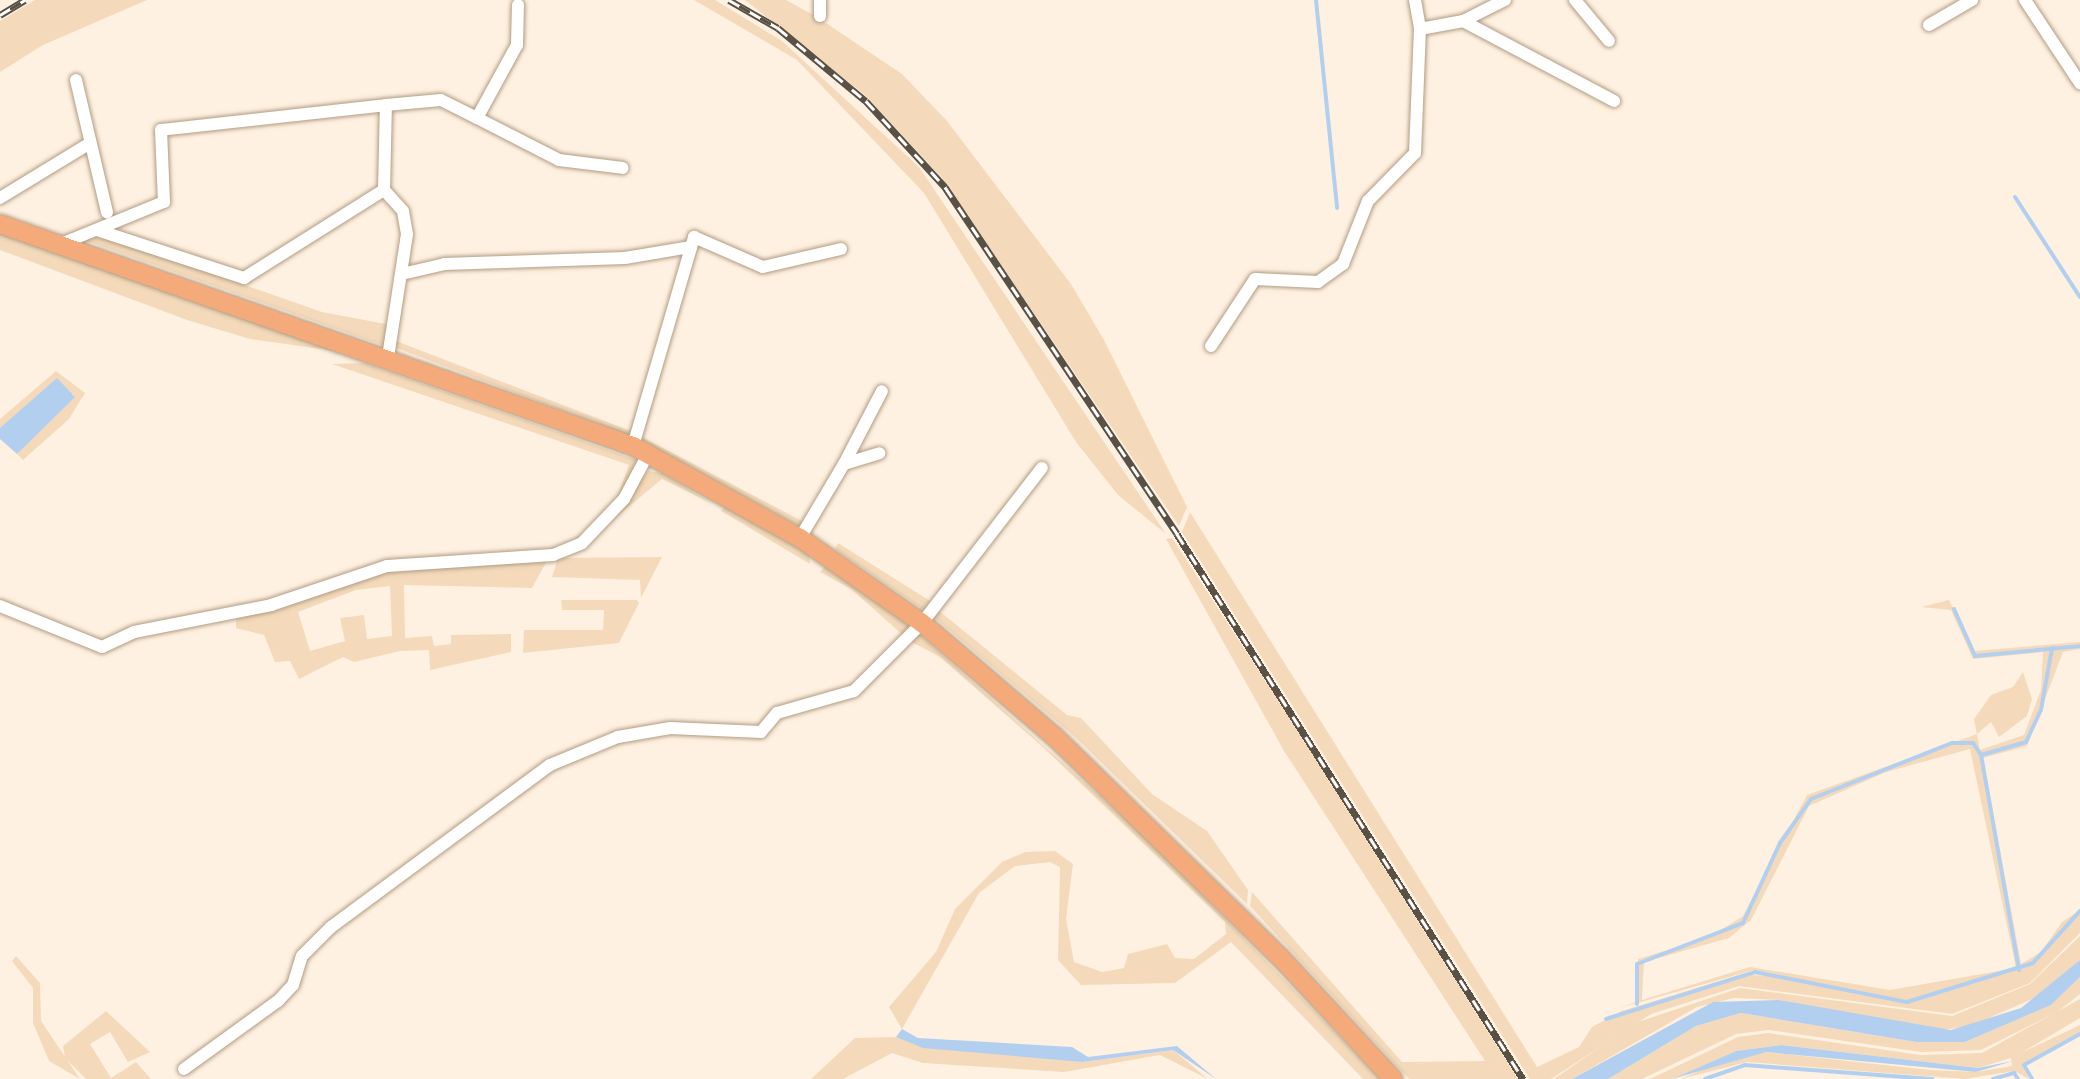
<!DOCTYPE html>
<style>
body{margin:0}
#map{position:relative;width:2080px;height:1079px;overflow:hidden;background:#fff1e1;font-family:"Source Sans 3",sans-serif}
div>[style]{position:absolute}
.green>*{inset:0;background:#f4daba}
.water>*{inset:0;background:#b3cfef}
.stream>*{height:4px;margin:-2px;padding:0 2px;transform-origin:2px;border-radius:2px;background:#b3cfef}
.roads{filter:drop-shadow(0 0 2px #b19c83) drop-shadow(0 0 2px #b19c83)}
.street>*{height:12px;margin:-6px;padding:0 6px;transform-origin:6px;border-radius:6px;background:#fff}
.primary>*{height:18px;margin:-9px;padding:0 9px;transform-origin:9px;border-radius:9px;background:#f4aa7b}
.rail>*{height:7px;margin-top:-3.5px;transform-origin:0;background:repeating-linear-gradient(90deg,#fff 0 12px,#595046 0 24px);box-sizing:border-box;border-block:2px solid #595046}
span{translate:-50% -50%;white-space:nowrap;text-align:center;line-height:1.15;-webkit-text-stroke:7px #fff;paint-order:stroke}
</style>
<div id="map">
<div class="green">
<div style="clip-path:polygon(35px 0,147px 0,43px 45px,0 72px,0 21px)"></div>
<div style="clip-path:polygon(694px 0,715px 0,782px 41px,919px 167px,1166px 534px,1118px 495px,1076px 442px,924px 193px,797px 60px)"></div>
<div style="clip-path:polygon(745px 0,786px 0,817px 17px,902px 74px,947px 121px,1071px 284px,1104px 340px,1187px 507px,1179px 526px,941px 177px,865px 95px)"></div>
<div style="clip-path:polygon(0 233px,349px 353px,250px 339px,187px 320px,0 250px)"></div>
<div style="clip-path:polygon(98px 234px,322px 312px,391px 325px,388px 347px,84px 240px)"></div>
<div style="clip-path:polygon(396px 341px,631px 431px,630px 436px,394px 347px)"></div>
<div style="clip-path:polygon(364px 363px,636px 460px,637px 467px,617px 498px,629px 465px,332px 364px)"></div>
<div style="clip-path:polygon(56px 371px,85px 393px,69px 419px,23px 460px,17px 454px,75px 393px,0 428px,0 419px)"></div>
<div style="clip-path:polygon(640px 436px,804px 522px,801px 527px,639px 439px)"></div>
<div style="clip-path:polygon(648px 471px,662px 473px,713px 504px,662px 479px,602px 529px)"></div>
<div style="clip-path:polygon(726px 505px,809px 552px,810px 564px,721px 511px)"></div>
<div style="clip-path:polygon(1190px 512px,1537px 1067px,1579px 1047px,1592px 1027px,1622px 1011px,1742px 974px,1803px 979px,1907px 1004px,2034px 964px,2080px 913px,2080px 933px,2030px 983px,1952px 1014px,1739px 986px,1651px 1014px,1551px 1079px,1530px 1079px,1182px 532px)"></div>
<div style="clip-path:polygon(1172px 538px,1274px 694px,1518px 1079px,1409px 1079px,1250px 906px,1252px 892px,1402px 1062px,1485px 1061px,1284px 751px,1166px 539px)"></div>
<div style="clip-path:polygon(838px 543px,930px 601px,924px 610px,835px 549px)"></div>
<div style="clip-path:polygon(662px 557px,641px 598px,640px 580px,552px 577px,558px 558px)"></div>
<div style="clip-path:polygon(evenodd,548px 559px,532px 588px,404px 585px,405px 638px,432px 636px,434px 646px,451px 644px,451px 635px,511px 634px,511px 652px,430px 670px,429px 650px,400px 651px,354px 662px,343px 657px,299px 679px,290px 661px,275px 662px,264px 635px,236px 628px,236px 616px,393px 569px,548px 559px,390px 586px,392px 636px,367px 639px,364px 615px,340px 618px,345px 641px,310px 651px,298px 612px,356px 590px,390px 586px)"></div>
<div style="clip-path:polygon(827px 565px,898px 615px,912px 629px,904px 636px,851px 589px,820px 572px)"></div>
<div style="clip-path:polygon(561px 600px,637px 600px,639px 603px,619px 643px,523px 653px,524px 630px,603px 630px,604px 610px,562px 610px)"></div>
<div style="clip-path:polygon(evenodd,1949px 600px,1975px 651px,2080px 642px,2080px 649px,2063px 652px,2027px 746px,1983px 758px,2021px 964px,2041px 952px,2062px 922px,2080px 910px,2045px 952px,2031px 962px,1907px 1001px,1754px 970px,1619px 1008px,1636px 1002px,1638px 959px,1710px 937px,1743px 916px,1807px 795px,1977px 734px,1974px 719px,1991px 695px,2013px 687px,2023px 672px,2032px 699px,2027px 716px,1999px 737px,1991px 722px,1977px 734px,1980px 750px,2024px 735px,2041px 690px,2043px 652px,1973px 659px,1951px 610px,1921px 607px,1949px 600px,1970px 749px,2016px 968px,1890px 990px,1750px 967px,1642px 1000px,1644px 962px,1729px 938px,1751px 920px,1809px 806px,1886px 772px,1970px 749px)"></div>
<div style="clip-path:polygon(938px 610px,1067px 715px,1081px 718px,1152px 794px,1207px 831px,1248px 890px,1247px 904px,1075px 737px,933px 616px)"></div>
<div style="clip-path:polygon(917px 632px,1153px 844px,1380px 1079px,1363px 1079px,1231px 942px,1175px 983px,1081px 985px,1058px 960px,1060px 867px,1050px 862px,1015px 866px,979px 893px,902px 1029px,889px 1007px,936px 952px,955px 909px,1002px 862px,1025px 852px,1055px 851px,1073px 864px,1066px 919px,1074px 962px,1102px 972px,1124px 968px,1128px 954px,1167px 944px,1175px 958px,1194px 959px,1226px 934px,1225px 922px,1043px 747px,940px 657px,908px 640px)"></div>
<div style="clip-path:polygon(2080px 936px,2080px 960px,2044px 994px,1970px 1026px,1935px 1031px,1779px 1000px,1734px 998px,1697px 1007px,1572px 1079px,1554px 1079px,1635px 1023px,1740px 988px,1952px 1016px,2030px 984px)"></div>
<div style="clip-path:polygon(16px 956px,40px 983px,41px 1021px,80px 1079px,49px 1061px,33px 1023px,33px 988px,12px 961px)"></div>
<div style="clip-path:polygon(2080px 977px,2080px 994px,2057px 1012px,1981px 1050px,1921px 1052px,1769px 1030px,1736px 1034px,1642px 1079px,1608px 1079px,1696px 1026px,1741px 1013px,1916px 1042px,1965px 1042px,2051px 1005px)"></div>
<div style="clip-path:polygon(2080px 999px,2080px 1018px,2021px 1053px,2080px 1025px,2080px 1032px,2022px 1065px,2029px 1079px,2014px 1071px,1965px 1079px,1747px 1062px,1681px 1079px,1735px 1055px,1766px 1052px,1930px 1070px,1976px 1072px,2012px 1066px,2011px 1058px,1978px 1068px,1781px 1045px,1736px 1051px,1672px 1079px,1650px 1079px,1738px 1037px,1768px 1033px,1921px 1055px,1982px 1053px)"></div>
<div style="clip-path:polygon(106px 1011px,150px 1052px,128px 1062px,110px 1032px,90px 1044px,111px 1078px,136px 1062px,151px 1079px,86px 1079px,65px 1058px,63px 1046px)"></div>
<div style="clip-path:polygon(896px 1037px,1082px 1062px,1173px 1050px,1208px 1079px,1160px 1055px,1064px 1072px,923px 1063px,892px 1053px,843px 1079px,811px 1079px,855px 1038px)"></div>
</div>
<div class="water">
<div style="clip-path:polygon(57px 378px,75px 397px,17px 454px,0 439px,0 428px)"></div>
<div style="clip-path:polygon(2080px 960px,2080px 977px,2051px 1005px,1965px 1042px,1916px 1042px,1741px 1013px,1696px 1026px,1608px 1079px,1572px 1079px,1713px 1002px,1779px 1000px,1951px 1030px,2021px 1008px)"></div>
<div style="clip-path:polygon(902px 1029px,918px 1038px,1072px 1047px,1088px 1057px,1177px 1046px,1216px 1079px,1173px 1050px,1082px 1062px,923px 1048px,896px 1037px)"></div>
<div style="clip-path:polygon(1781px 1045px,1978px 1068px,2013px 1061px,1976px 1072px,1766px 1052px,1672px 1079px,1736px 1051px)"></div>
</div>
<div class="stream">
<div style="left:1316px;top:0;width:209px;rotate:84.2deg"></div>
<div style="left:2015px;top:197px;width:119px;rotate:57deg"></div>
<div style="left:1954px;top:609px;width:51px;rotate:65.9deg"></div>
<div style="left:1975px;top:656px;width:105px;rotate:-5.4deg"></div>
<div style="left:2019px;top:970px;width:218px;rotate:-100deg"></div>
<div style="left:1981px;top:755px;width:47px;rotate:-16.1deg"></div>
<div style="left:2026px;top:742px;width:35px;rotate:-65deg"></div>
<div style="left:2041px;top:710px;width:63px;rotate:-79.9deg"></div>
<div style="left:1637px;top:1004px;width:40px;rotate:-90deg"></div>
<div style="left:1637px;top:964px;width:114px;rotate:-21.1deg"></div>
<div style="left:1743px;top:923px;width:88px;rotate:-65.2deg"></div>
<div style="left:1780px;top:843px;width:54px;rotate:-54.8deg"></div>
<div style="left:1811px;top:799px;width:152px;rotate:-21.7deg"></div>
<div style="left:1952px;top:743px;width:21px"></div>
<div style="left:1973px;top:743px;width:14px;rotate:56deg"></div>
<div style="left:1606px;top:1019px;width:156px;rotate:-17.5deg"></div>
<div style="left:1755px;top:972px;width:155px;rotate:11.2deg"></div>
<div style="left:1907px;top:1002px;width:132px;rotate:-17.2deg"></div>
<div style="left:2033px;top:963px;width:70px;rotate:-47.9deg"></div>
<div style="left:1705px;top:1079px;width:42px;rotate:-19.3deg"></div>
<div style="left:1745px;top:1065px;width:188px;rotate:4.3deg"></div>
<div style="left:1993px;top:1079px;width:22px;rotate:-16deg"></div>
<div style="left:2014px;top:1073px;width:7px;rotate:56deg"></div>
<div style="left:2032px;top:1079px;width:16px;rotate:-120deg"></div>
<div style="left:2024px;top:1065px;width:64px;rotate:-29deg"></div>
</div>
<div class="roads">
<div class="street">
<div style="left:1415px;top:0;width:29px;rotate:80deg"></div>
<div style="left:1420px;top:29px;width:44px;rotate:-10.5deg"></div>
<div style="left:1463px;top:21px;width:47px;rotate:-26.6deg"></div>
<div style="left:1575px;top:0;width:53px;rotate:50.3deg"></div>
<div style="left:2025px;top:0;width:100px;rotate:56.5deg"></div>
<div style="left:820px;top:16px;width:16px;rotate:-90deg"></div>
<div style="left:1463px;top:21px;width:171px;rotate:27.9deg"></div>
<div style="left:1929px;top:25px;width:50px;rotate:-30.2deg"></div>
<div style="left:76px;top:80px;width:136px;rotate:76.8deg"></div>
<div style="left:477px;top:118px;width:92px;rotate:27.1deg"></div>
<div style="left:559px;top:160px;width:64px;rotate:7.1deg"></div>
<div style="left:0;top:198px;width:105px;rotate:-31.4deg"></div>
<div style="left:97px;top:230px;width:155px;rotate:18.1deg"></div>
<div style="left:244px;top:278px;width:165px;rotate:-32.2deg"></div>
<div style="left:61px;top:244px;width:111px;rotate:-22.2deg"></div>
<div style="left:164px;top:202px;width:72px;rotate:-92.4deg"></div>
<div style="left:161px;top:130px;width:226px;rotate:-6.3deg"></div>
<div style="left:406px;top:273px;width:39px;rotate:-13deg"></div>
<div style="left:444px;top:264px;width:181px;rotate:-1.9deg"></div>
<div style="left:625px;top:258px;width:67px;rotate:-9.5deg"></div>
<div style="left:1211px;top:346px;width:80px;rotate:-56.7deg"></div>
<div style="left:1255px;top:279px;width:63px;rotate:2.7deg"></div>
<div style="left:1318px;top:282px;width:31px;rotate:-36deg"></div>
<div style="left:1343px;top:264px;width:68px;rotate:-68.4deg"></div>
<div style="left:1368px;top:201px;width:67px;rotate:-45.6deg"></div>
<div style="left:1415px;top:153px;width:124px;rotate:-87.7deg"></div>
<div style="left:388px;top:357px;width:124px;rotate:-81.2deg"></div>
<div style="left:407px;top:234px;width:23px;rotate:-100deg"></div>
<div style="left:403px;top:211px;width:28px;rotate:-132deg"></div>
<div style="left:384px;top:190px;width:85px;rotate:-88.7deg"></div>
<div style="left:386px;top:105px;width:55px;rotate:-5.2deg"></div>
<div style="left:441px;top:100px;width:40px;rotate:26.6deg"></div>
<div style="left:477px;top:118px;width:83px;rotate:-61.3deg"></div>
<div style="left:517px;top:45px;width:40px;rotate:-88.6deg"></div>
<div style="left:633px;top:446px;width:218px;rotate:-73.7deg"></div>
<div style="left:694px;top:237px;width:75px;rotate:23.5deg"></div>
<div style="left:763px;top:267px;width:80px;rotate:-13deg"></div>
<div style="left:844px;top:464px;width:82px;rotate:-62.5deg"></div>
<div style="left:800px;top:538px;width:86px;rotate:-59.3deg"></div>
<div style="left:844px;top:464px;width:37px;rotate:-17deg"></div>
<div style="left:0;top:606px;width:110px;rotate:21.9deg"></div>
<div style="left:102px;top:647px;width:35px;rotate:-25deg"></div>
<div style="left:134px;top:632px;width:140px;rotate:-11.1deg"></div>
<div style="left:271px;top:605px;width:122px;rotate:-18.6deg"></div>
<div style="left:387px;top:566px;width:166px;rotate:-3.8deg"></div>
<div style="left:553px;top:555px;width:31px;rotate:-22deg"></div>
<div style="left:582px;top:543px;width:61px;rotate:-46.3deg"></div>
<div style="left:624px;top:499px;width:51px;rotate:-61.9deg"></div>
<div style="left:184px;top:1069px;width:116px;rotate:-35.9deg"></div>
<div style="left:278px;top:1001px;width:22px;rotate:-47deg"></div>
<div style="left:293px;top:985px;width:30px;rotate:-73deg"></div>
<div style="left:302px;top:956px;width:41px;rotate:-45deg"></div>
<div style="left:331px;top:927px;width:272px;rotate:-36.5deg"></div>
<div style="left:550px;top:765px;width:74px;rotate:-22.4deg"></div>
<div style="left:618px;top:737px;width:53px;rotate:-9.8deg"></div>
<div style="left:670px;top:728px;width:91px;rotate:2.5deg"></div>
<div style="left:761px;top:732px;width:25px;rotate:-50deg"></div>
<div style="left:777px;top:713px;width:80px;rotate:-15.9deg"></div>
<div style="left:854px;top:691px;width:96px;rotate:-45deg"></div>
<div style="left:922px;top:623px;width:196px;rotate:-52.3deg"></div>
</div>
<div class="primary">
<div style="left:0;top:224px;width:671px;rotate:19.33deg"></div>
<div style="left:633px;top:446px;width:191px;rotate:28.9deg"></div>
<div style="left:800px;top:538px;width:149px;rotate:34.9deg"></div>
<div style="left:922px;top:623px;width:174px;rotate:40.6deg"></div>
<div style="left:1054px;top:736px;width:318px;rotate:44.4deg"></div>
<div style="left:1281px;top:958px;width:165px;rotate:47.2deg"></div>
</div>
</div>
<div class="rail">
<div style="left:729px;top:0;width:56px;rotate:29.7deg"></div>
<div style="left:778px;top:28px;width:114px;rotate:39.7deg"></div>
<div style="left:866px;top:101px;width:117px;rotate:47.4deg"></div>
<div style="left:945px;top:187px;width:417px;rotate:56.2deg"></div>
<div style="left:1177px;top:534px;width:646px;rotate:57.59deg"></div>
<div style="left:0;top:15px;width:29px;rotate:-31deg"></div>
</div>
</div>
